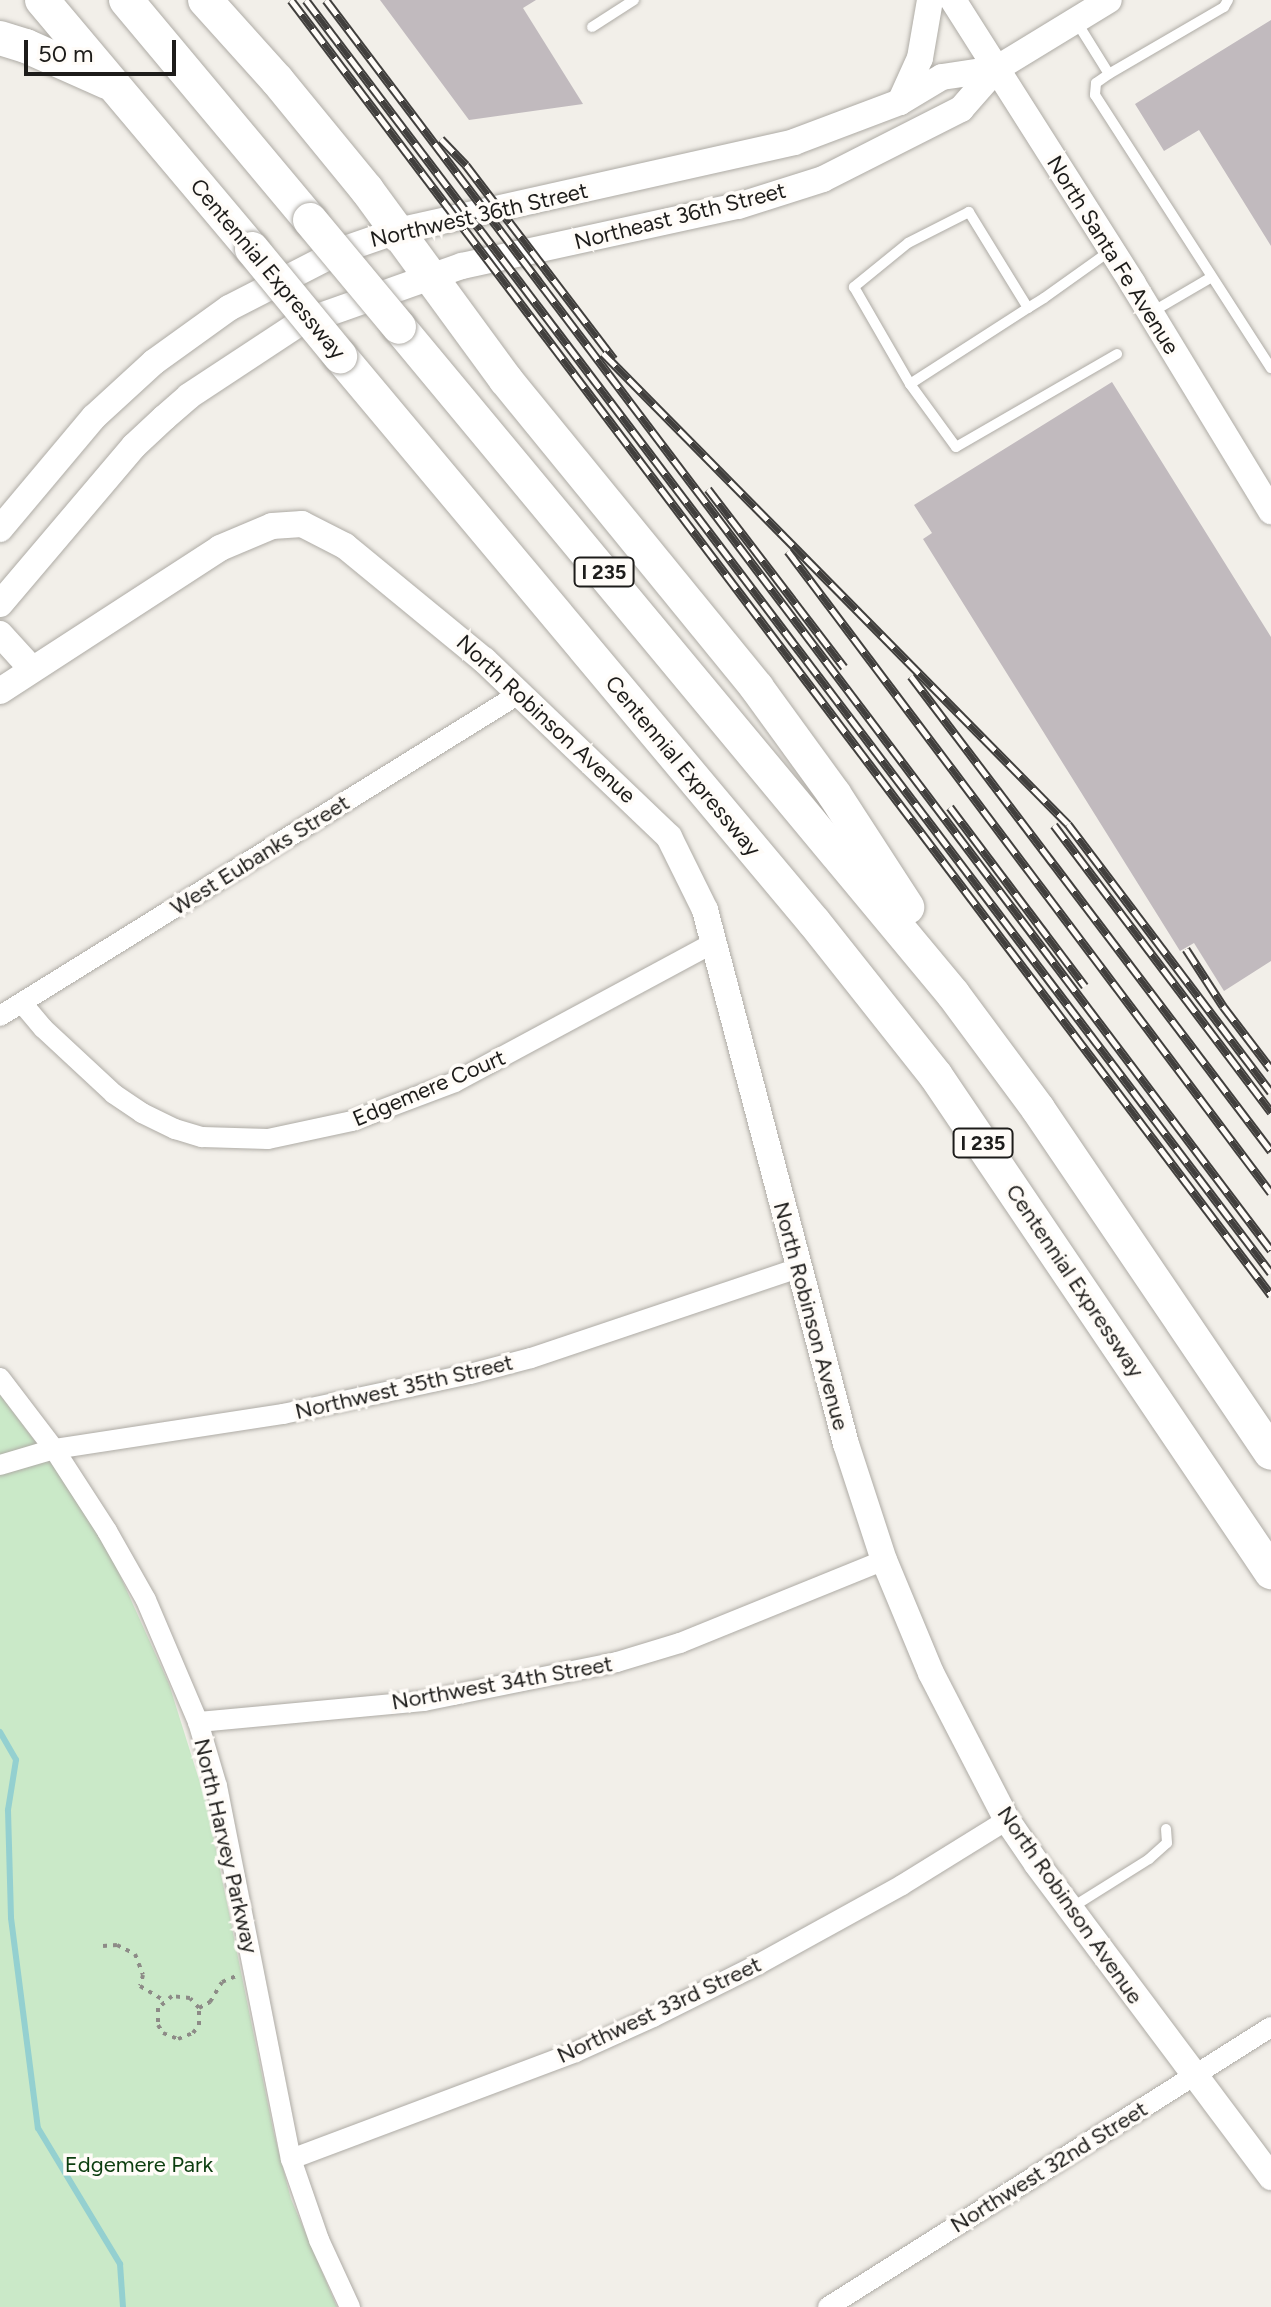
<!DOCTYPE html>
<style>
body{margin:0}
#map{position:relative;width:1271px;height:2307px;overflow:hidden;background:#f2efe9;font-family:Figtree,sans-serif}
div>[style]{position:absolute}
.green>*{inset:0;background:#cae9c8}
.stream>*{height:6px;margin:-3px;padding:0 3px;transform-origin:3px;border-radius:3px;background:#94d0d0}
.building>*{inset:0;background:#c1babe}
.path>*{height:4px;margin-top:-2px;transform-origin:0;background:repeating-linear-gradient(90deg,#8d8b87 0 4px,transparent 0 10px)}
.roads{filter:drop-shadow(0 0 2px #aeaba5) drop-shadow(0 0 2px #aeaba5)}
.lane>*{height:10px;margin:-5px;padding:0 5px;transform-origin:5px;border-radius:5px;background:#fff}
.street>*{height:20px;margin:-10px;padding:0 10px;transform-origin:10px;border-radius:10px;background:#fff}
.secondary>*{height:26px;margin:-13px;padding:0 13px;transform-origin:13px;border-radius:13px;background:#fff}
.highway>*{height:34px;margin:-17px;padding:0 17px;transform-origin:17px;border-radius:17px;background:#fff}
.rail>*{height:9px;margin-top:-4.5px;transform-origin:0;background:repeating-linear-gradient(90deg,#fffcf8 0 18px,#413f3d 0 36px);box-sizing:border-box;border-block:2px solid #413f3d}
.bridges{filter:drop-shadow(0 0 2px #aeaba5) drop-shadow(0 0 2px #aeaba5)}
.highway-bridge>*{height:34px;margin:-17px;padding:0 17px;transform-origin:17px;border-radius:17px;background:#fff}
span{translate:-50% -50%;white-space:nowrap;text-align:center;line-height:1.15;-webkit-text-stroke:7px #fffcf8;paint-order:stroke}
.shield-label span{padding:2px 6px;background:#fffcf8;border:2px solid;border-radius:6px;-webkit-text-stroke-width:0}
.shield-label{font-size:20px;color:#1d1c1a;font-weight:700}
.street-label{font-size:22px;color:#1d1c1a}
.park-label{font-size:22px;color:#0b3d0e}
.scale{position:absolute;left:24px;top:40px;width:152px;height:36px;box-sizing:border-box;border:4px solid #1d1c1a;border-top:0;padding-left:10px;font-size:24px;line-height:28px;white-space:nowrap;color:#1d1c1a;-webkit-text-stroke:6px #fffcf8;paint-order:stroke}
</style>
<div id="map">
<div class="green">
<div style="clip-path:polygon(0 1395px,63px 1478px,113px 1560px,169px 1684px,207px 1805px,274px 2134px,291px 2199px,337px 2307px,0 2307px)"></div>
</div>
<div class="stream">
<div style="left:0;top:1732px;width:32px;rotate:60deg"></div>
<div style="left:16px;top:1760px;width:51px;rotate:99.1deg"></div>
<div style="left:8px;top:1810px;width:108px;rotate:88.4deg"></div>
<div style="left:11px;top:1918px;width:212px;rotate:82.7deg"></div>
<div style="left:38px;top:2128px;width:159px;rotate:58.9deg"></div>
<div style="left:120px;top:2264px;width:43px;rotate:86deg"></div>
</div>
<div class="building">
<div style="clip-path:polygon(380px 0,536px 0,523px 8px,583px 104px,469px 120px)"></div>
<div style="clip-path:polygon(1271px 20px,1271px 246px,1199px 130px,1164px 151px,1135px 104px)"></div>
<div style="clip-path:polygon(1112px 382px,1271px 637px,1271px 961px,1224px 991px,1194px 943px,1180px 951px,923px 539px,932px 533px,914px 505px)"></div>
</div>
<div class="path">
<div style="left:103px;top:1946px;width:14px;rotate:-4deg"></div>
<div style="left:117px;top:1945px;width:20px;rotate:27deg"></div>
<div style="left:135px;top:1954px;width:22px;rotate:69deg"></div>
<div style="left:143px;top:1975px;width:11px;rotate:105deg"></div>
<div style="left:140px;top:1986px;width:27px;rotate:31deg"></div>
<div style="left:199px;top:2008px;width:13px;rotate:-132deg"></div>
<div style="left:190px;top:1998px;width:18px;rotate:-174deg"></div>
<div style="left:172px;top:1996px;width:18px;rotate:139deg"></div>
<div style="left:158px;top:2008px;width:17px;rotate:90deg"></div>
<div style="left:158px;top:2025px;width:9px;rotate:58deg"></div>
<div style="left:163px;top:2033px;width:16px;rotate:22deg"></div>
<div style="left:178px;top:2039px;width:16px;rotate:-22deg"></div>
<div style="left:193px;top:2033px;width:10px;rotate:-53deg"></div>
<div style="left:199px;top:2025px;width:17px;rotate:-90deg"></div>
<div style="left:199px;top:2008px;width:13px;rotate:-29deg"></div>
<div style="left:210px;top:2002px;width:23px;rotate:-59deg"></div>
<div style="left:222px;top:1982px;width:15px;rotate:-23deg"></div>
</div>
<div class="roads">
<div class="lane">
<div style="left:1228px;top:0;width:8px;rotate:120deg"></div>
<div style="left:1224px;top:7px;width:133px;rotate:149.8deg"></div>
<div style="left:1109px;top:74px;width:16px;rotate:145deg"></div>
<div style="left:1096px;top:83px;width:12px;rotate:95deg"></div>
<div style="left:1095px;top:95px;width:325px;rotate:57.2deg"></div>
<div style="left:1076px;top:21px;width:62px;rotate:58.1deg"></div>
<div style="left:592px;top:27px;width:50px;rotate:-32.7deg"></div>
<div style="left:1028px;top:308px;width:113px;rotate:-121.6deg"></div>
<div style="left:969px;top:212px;width:68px;rotate:153.1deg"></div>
<div style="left:908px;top:243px;width:70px;rotate:140.8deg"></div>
<div style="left:854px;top:287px;width:112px;rotate:60deg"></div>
<div style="left:910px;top:384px;width:140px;rotate:-32.8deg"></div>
<div style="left:1028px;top:308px;width:19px;rotate:-32deg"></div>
<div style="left:1044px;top:298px;width:81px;rotate:-35.5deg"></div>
<div style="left:1152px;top:312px;width:69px;rotate:-30.3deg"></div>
<div style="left:910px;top:384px;width:78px;rotate:53.9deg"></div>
<div style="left:956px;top:447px;width:186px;rotate:-30deg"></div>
<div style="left:1071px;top:1908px;width:92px;rotate:-32.1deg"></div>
<div style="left:1149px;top:1859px;width:24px;rotate:-42deg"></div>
<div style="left:1167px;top:1843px;width:14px;rotate:-94deg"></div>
</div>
<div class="street">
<div style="left:22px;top:1003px;width:33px;rotate:50deg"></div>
<div style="left:43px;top:1028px;width:97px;rotate:42.9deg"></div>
<div style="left:114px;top:1094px;width:34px;rotate:34deg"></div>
<div style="left:142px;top:1113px;width:37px;rotate:26deg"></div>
<div style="left:175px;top:1129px;width:28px;rotate:17deg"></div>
<div style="left:202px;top:1137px;width:66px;rotate:1.7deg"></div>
<div style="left:268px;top:1139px;width:86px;rotate:-12.1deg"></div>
<div style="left:352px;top:1121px;width:110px;rotate:-20.7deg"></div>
<div style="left:455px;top:1082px;width:293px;rotate:-28.3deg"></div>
<div style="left:0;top:1016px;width:611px;rotate:-31.82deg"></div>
<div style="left:0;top:1378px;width:89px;rotate:52.7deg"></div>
<div style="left:54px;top:1449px;width:98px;rotate:57.1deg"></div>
<div style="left:107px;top:1531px;width:79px;rotate:60.5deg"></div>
<div style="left:146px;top:1600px;width:133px;rotate:66.9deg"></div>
<div style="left:198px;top:1722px;width:67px;rotate:73.5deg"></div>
<div style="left:217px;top:1786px;width:380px;rotate:78.8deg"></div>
<div style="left:291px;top:2159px;width:86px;rotate:70.9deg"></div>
<div style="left:319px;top:2240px;width:74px;rotate:65.2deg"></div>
<div style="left:0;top:1465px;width:56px;rotate:-16.5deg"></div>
<div style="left:54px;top:1449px;width:232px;rotate:-8.7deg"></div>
<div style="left:283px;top:1414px;width:191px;rotate:-12.1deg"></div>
<div style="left:470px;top:1374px;width:63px;rotate:-14.7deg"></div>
<div style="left:531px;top:1358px;width:282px;rotate:-18.6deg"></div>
<div style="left:198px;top:1722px;width:227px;rotate:-5.3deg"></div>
<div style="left:424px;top:1701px;width:197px;rotate:-11.4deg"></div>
<div style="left:617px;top:1662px;width:66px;rotate:-16.8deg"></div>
<div style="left:680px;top:1643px;width:220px;rotate:-22.1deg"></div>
<div style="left:291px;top:2159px;width:304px;rotate:-20.6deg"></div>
<div style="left:576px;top:2052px;width:85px;rotate:-24.4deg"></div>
<div style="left:653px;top:2017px;width:119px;rotate:-26.6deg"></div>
<div style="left:759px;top:1964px;width:163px;rotate:-28.9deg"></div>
<div style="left:902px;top:1885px;width:123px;rotate:-31.8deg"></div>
<div style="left:828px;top:2307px;width:524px;rotate:-32.3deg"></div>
</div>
<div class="secondary">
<div style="left:953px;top:0;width:336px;rotate:57.6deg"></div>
<div style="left:1133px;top:284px;width:266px;rotate:58.7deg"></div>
<div style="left:900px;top:102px;width:48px;rotate:-65.6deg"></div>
<div style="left:920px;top:58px;width:59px;rotate:-80.2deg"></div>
<div style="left:0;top:529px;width:146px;rotate:-50deg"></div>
<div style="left:94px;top:417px;width:81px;rotate:-42.5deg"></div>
<div style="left:154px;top:362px;width:92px;rotate:-35.8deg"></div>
<div style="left:229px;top:308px;width:127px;rotate:-27.2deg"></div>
<div style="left:342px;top:250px;width:58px;rotate:-19.1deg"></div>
<div style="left:397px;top:231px;width:407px;rotate:-12.6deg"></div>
<div style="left:794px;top:142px;width:113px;rotate:-20.7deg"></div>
<div style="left:900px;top:102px;width:49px;rotate:-30.8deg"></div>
<div style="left:942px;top:77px;width:55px;rotate:-8.4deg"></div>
<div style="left:0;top:604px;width:207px;rotate:-49.7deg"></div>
<div style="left:134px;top:446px;width:41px;rotate:-43deg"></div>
<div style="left:164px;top:418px;width:33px;rotate:-41deg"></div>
<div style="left:189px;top:396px;width:131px;rotate:-33.4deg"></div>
<div style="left:298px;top:324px;width:174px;rotate:-19.5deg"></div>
<div style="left:462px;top:266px;width:282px;rotate:-12.3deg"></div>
<div style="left:738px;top:206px;width:89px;rotate:-17.6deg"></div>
<div style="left:823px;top:179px;width:155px;rotate:-26.9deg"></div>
<div style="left:961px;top:109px;width:53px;rotate:-48.8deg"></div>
<div style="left:996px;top:69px;width:132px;rotate:-31.4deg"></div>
<div style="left:0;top:634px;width:47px;rotate:47.6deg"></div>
<div style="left:0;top:691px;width:262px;rotate:-33deg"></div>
<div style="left:220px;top:548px;width:56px;rotate:-22.9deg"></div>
<div style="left:272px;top:526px;width:30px;rotate:-4deg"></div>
<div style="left:302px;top:524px;width:48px;rotate:27.1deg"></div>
<div style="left:345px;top:546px;width:180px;rotate:39.4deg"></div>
<div style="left:484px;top:660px;width:256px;rotate:43.7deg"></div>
<div style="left:669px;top:837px;width:81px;rotate:63.7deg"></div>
<div style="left:705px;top:910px;width:552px;rotate:75.21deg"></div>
<div style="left:846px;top:1444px;width:122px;rotate:71.9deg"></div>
<div style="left:884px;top:1560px;width:122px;rotate:67.4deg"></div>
<div style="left:931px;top:1673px;width:165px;rotate:62.7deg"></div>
<div style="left:1007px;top:1820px;width:53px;rotate:55.7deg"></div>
<div style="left:1037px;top:1864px;width:391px;rotate:53.2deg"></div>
</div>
<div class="highway">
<div style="left:42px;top:0;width:326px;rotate:49.9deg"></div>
<div style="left:126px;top:0;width:287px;rotate:50.1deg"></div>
<div style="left:205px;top:0;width:108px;rotate:48deg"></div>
<div style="left:277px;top:80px;width:142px;rotate:50.7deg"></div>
<div style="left:367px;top:190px;width:235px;rotate:53.8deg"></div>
<div style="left:506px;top:380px;width:397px;rotate:50.8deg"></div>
<div style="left:757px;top:688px;width:131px;rotate:54deg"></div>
<div style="left:834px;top:794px;width:135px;rotate:57.1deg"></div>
<div style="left:0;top:38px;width:27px;rotate:17deg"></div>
<div style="left:26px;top:46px;width:89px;rotate:24deg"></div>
<div style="left:399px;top:327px;width:867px;rotate:50.29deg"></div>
<div style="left:953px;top:994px;width:143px;rotate:53.5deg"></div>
<div style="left:1038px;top:1109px;width:415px;rotate:55.9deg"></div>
<div style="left:340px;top:356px;width:738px;rotate:50.06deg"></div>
<div style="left:814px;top:922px;width:196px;rotate:51.6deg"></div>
<div style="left:936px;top:1076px;width:599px;rotate:55.96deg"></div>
</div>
</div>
<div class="rail">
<div style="left:291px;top:0;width:1624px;rotate:52.88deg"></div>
<div style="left:306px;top:0;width:1597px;rotate:52.84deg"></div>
<div style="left:326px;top:0;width:1567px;rotate:52.91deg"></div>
<div style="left:441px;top:139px;width:36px;rotate:46deg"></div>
<div style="left:466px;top:165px;width:244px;rotate:52.7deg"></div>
<div style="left:603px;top:353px;width:662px;rotate:45.37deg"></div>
<div style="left:1068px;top:824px;width:336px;rotate:52.9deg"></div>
<div style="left:708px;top:489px;width:224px;rotate:52.6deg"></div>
<div style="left:788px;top:551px;width:803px;rotate:53.04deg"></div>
<div style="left:911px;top:676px;width:596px;rotate:52.84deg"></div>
<div style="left:950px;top:807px;width:224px;rotate:53deg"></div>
<div style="left:1054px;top:825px;width:360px;rotate:52.9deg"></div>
<div style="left:1186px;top:949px;width:68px;rotate:57deg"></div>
<div style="left:1223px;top:1006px;width:79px;rotate:52.7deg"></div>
</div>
<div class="bridges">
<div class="highway-bridge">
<div style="left:310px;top:220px;width:139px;rotate:50.2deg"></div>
<div style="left:252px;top:249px;width:139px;rotate:50.6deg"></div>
</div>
</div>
<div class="shield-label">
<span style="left:604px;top:572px">I 235</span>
<span style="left:983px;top:1143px">I 235</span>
</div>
<div class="street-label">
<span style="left:479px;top:215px;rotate:-13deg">Northwest 36th Street</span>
<span style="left:680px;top:216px;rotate:-14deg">Northeast 36th Street</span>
<span style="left:1113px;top:255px;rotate:58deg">North Santa Fe Avenue</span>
<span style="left:268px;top:269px;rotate:50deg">Centennial Expressway</span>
<span style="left:546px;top:719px;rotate:43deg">North Robinson Avenue</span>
<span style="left:683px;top:766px;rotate:50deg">Centennial Expressway</span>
<span style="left:260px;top:855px;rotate:-32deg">West Eubanks Street</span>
<span style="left:429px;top:1088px;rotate:-23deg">Edgemere Court</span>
<span style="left:1075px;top:1281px;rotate:56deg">Centennial Expressway</span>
<span style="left:811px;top:1316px;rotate:75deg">North Robinson Avenue</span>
<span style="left:404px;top:1387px;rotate:-13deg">Northwest 35th Street</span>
<span style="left:502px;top:1683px;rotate:-10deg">Northwest 34th Street</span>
<span style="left:226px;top:1846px;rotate:77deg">North Harvey Parkway</span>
<span style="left:1070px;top:1905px;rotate:55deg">North Robinson Avenue</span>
<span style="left:659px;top:2010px;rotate:-25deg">Northwest 33rd Street</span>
<span style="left:1049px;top:2167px;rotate:-32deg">Northwest 32nd Street</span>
</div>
<div class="park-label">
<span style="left:139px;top:2165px">Edgemere Park</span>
</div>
<div class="scale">50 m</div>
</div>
